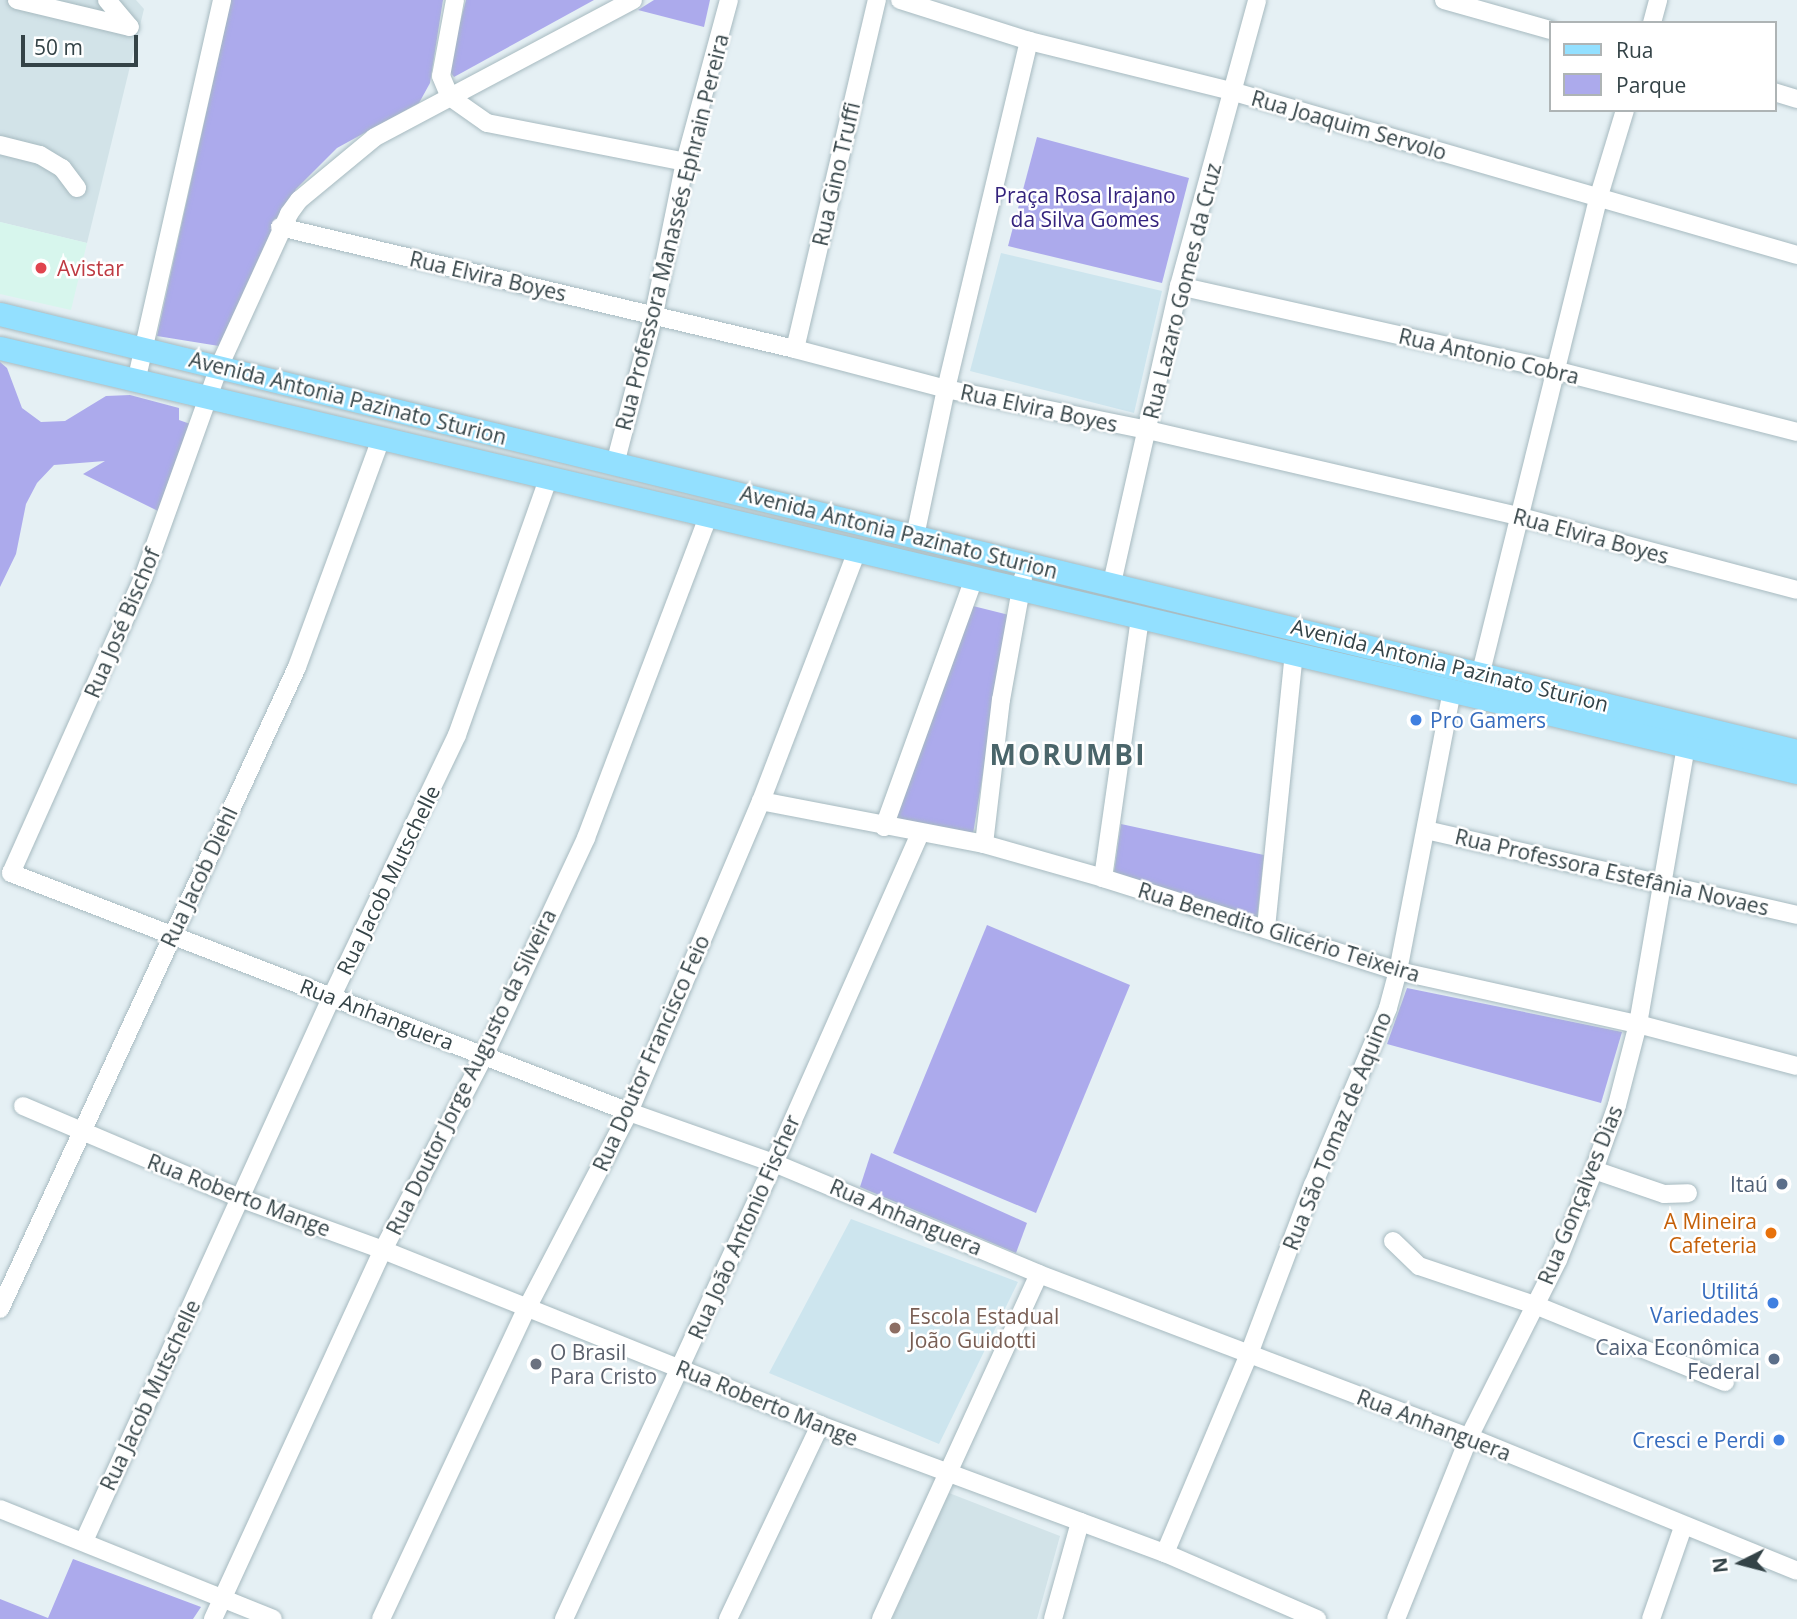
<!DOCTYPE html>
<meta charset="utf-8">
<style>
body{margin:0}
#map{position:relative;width:1797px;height:1619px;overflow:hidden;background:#e5f0f4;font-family:"Open Sans",sans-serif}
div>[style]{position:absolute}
.residential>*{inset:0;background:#d2e3e8}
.education>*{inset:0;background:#cde5ee}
.medical>*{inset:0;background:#d7f6ed}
.green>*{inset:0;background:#acaaec}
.roads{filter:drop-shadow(0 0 2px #a7bac0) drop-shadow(0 0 2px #a7bac0)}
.minor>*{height:18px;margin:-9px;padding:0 9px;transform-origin:9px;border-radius:9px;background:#fff}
.major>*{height:23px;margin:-11.5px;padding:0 11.5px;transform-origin:11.5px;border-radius:11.5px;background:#93e0ff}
.dots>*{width:19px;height:19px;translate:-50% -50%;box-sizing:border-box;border:4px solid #fff;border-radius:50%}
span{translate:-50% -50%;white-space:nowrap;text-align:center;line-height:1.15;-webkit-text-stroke:5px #fff;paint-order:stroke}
.street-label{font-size:21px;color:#344347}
.park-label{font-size:21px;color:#34237d}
.health-label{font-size:21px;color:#be3a42}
.left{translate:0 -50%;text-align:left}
.shop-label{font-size:21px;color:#366cbe}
.right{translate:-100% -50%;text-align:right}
.service-label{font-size:21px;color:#4e5e75}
.food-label{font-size:21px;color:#c56008}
.education-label{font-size:21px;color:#785e54}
.worship-label{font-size:21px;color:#5b616d}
.district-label{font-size:28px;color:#4a656a;font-weight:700;letter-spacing:2px}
.legend{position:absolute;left:1549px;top:21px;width:228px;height:91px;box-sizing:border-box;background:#fff;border:2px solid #aeb4b5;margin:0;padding:9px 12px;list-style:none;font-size:21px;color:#344347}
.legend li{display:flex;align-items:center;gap:14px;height:35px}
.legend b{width:35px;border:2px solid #aeb4b5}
.north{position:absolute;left:1706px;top:1528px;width:70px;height:70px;-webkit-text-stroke:5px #fff;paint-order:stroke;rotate:264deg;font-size:19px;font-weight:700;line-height:28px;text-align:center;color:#344347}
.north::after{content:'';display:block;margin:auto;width:24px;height:32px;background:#344347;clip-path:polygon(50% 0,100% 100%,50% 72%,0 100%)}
.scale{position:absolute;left:21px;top:35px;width:117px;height:32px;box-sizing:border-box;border:4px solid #344347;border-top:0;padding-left:9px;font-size:21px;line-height:24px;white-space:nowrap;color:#344347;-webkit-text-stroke:5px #fff;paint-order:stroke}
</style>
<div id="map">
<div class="residential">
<div style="clip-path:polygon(0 0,136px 0,144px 9px,87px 243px,0 222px)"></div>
<div style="clip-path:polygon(949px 1493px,1060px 1536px,1037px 1619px,892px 1619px)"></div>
</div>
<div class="education">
<div style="clip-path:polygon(1001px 253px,1162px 291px,1134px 413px,970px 371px)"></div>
<div style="clip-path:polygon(851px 1219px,1018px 1282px,939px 1444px,769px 1373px)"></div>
</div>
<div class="medical">
<div style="clip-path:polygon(0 222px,87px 243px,71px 310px,0 294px)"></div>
</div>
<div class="green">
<div style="clip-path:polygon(231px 0,443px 0,430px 83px,419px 103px,337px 148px,296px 189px,219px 346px,157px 336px)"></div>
<div style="clip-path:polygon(466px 0,594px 0,454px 77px,448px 69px)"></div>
<div style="clip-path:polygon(654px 0,710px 0,704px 27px,638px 10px)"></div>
<div style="clip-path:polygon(1037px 137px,1189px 178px,1162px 283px,1008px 246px)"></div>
<div style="clip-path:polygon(0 362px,7px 368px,22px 408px,41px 422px,65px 421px,106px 396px,130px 395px,179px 408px,179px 420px,193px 425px,158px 511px,83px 474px,105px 461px,54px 465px,37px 483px,26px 504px,16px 554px,0 587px)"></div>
<div style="clip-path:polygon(973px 606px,1009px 615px,973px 834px,893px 818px)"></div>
<div style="clip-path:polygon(1121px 824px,1264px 855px,1257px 920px,1114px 873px)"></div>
<div style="clip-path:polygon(987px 925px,1130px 985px,1036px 1213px,893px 1153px)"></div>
<div style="clip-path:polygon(1407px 988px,1622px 1032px,1601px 1103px,1387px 1044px)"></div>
<div style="clip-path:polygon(871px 1153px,1027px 1223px,1016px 1253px,860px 1187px)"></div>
<div style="clip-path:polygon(73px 1559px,201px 1607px,193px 1619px,0 1619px,0 1599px,48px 1618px)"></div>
</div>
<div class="roads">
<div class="minor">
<div style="left:17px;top:0;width:116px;rotate:13.4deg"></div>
<div style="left:107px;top:0;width:35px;rotate:50deg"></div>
<div style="left:455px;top:0;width:77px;rotate:100.4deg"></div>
<div style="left:441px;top:76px;width:23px;rotate:67deg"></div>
<div style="left:450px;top:97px;width:45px;rotate:35.1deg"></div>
<div style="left:487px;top:123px;width:202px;rotate:11.1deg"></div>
<div style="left:633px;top:0;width:293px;rotate:152deg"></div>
<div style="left:374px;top:138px;width:97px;rotate:140.4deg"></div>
<div style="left:299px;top:200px;width:17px;rotate:126deg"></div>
<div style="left:289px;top:214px;width:168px;rotate:114.6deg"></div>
<div style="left:219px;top:367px;width:224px;rotate:109.8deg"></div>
<div style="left:143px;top:578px;width:323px;rotate:114.1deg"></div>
<div style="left:11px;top:873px;width:663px;rotate:21.14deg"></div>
<div style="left:629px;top:1112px;width:154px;rotate:19.4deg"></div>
<div style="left:774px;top:1163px;width:287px;rotate:22.7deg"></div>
<div style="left:1039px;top:1274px;width:460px;rotate:20.8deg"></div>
<div style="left:1469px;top:1437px;width:354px;rotate:22.2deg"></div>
<div style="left:900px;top:0;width:135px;rotate:17.6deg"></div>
<div style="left:1029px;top:41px;width:208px;rotate:13.9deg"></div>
<div style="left:1231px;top:91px;width:589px;rotate:16.16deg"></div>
<div style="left:1444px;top:0;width:110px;rotate:15.8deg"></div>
<div style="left:1652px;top:23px;width:24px;rotate:-75deg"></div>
<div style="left:1774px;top:92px;width:24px;rotate:17deg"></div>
<div style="left:0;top:145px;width:41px;rotate:14deg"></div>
<div style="left:40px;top:155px;width:26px;rotate:31deg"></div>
<div style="left:62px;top:168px;width:25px;rotate:53deg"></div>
<div style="left:280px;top:227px;width:529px;rotate:13.33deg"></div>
<div style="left:795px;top:349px;width:156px;rotate:14.8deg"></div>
<div style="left:946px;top:389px;width:206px;rotate:11.5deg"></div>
<div style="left:1148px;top:430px;width:383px;rotate:13.1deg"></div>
<div style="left:1521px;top:517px;width:285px;rotate:14.8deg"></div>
<div style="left:1179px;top:286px;width:388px;rotate:12.6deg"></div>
<div style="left:1558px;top:371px;width:247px;rotate:14.3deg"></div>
<div style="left:795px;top:349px;width:359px;rotate:-76.8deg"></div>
<div style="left:136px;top:382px;width:392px;rotate:-77.3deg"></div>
<div style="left:615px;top:464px;width:155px;rotate:-75.4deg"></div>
<div style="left:654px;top:314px;width:155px;rotate:-78.5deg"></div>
<div style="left:685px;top:162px;width:168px;rotate:-74.8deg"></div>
<div style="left:915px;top:536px;width:150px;rotate:-78.1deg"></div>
<div style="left:946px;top:389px;width:358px;rotate:-76.6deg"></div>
<div style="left:1112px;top:583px;width:304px;rotate:-77.3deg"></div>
<div style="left:1179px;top:286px;width:296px;rotate:-74.7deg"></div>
<div style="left:1481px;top:672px;width:487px;rotate:-76.1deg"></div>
<div style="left:1598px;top:199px;width:93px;rotate:-73.1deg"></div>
<div style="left:761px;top:801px;width:227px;rotate:10.9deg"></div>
<div style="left:984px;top:844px;width:124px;rotate:15.9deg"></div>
<div style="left:1103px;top:878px;width:309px;rotate:17.5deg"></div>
<div style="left:1398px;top:971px;width:246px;rotate:12.5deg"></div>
<div style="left:1638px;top:1024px;width:164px;rotate:14.8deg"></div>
<div style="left:884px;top:827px;width:264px;rotate:-70.1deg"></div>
<div style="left:1426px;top:830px;width:381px;rotate:12.9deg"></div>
<div style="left:984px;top:844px;width:145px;rotate:-83.3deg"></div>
<div style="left:1001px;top:700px;width:124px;rotate:-79.8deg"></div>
<div style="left:1103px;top:878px;width:263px;rotate:-81.9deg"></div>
<div style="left:1266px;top:928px;width:275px;rotate:-84.2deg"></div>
<div style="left:23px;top:1106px;width:236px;rotate:23deg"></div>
<div style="left:240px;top:1198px;width:152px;rotate:20deg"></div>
<div style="left:383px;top:1250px;width:471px;rotate:21.8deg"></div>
<div style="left:820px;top:1425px;width:368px;rotate:20.4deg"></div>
<div style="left:1165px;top:1553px;width:166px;rotate:23.5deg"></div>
<div style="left:1594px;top:1170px;width:74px;rotate:18.9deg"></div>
<div style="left:1664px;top:1194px;width:24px;rotate:-2deg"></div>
<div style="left:1393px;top:1241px;width:36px;rotate:44deg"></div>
<div style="left:1419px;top:1266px;width:122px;rotate:18.6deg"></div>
<div style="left:1535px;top:1305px;width:205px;rotate:22.1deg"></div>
<div style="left:0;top:1309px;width:707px;rotate:-65.17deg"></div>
<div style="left:297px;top:667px;width:243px;rotate:-69.8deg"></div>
<div style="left:0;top:1509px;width:294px;rotate:21.9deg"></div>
<div style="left:84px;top:1541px;width:599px;rotate:-65.53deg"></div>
<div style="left:332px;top:996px;width:289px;rotate:-64.4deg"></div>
<div style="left:457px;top:735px;width:272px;rotate:-70.4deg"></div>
<div style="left:1165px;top:1553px;width:216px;rotate:-67.1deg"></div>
<div style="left:1249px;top:1354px;width:181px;rotate:-69.3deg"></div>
<div style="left:1313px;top:1185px;width:192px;rotate:-67deg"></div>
<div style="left:1388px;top:1008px;width:38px;rotate:-75deg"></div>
<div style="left:1398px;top:971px;width:285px;rotate:-79.1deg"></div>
<div style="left:213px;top:1619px;width:406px;rotate:-65.3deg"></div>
<div style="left:383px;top:1250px;width:219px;rotate:-62.5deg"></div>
<div style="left:484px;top:1056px;width:241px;rotate:-64.9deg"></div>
<div style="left:586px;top:838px;width:343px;rotate:-69.2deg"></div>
<div style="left:381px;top:1619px;width:344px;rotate:-64.9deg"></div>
<div style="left:527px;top:1308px;width:221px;rotate:-62.5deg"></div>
<div style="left:629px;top:1112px;width:338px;rotate:-67deg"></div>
<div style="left:761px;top:801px;width:268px;rotate:-69deg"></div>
<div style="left:564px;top:1619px;width:502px;rotate:-65.27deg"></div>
<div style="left:774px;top:1163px;width:360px;rotate:-66.1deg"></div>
<div style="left:728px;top:1619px;width:215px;rotate:-64.6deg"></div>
<div style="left:881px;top:1619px;width:379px;rotate:-65.4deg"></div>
<div style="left:1053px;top:1619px;width:101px;rotate:-74.4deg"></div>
<div style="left:1396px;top:1619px;width:196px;rotate:-68.1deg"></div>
<div style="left:1469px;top:1437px;width:198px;rotate:-63.3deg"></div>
<div style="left:1558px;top:1260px;width:97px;rotate:-68.2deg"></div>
<div style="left:1594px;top:1170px;width:69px;rotate:-70.5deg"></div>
<div style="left:1617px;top:1105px;width:84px;rotate:-75.5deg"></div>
<div style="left:1638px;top:1024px;width:282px;rotate:-80.2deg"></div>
<div style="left:1651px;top:1619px;width:97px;rotate:-70.8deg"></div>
</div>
<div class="major">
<div style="left:0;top:314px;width:1849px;rotate:13.67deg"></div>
<div style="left:0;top:348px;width:1846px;rotate:13.28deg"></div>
</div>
</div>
<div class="dots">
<div style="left:41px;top:268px;background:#e0444e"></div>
<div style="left:1416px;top:720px;background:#3f7fe0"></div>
<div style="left:1782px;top:1184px;background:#5c6f8a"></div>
<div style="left:1771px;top:1233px;background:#e8710a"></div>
<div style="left:1773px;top:1303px;background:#3f7fe0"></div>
<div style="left:895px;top:1328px;background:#8d6e63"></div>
<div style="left:1774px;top:1359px;background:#5c6f8a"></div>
<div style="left:536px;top:1364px;background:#6b7280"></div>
<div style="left:1779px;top:1440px;background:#3f7fe0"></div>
</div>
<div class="street-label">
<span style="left:1349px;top:125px;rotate:16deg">Rua Joaquim Servolo</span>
<span style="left:836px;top:174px;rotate:-77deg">Rua Gino Truffi</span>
<span style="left:672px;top:232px;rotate:-76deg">Rua Professora Manassés Ephrain Pereira</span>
<span style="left:488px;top:276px;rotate:13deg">Rua Elvira Boyes</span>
<span style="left:1182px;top:291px;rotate:-76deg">Rua Lazaro Gomes da Cruz</span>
<span style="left:1489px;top:356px;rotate:13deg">Rua Antonio Cobra</span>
<span style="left:348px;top:398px;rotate:14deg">Avenida Antonia Pazinato Sturion</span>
<span style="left:1039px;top:408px;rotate:12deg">Rua Elvira Boyes</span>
<span style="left:899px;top:532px;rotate:14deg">Avenida Antonia Pazinato Sturion</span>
<span style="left:1591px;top:536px;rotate:15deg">Rua Elvira Boyes</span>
<span style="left:122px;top:623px;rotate:-67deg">Rua José Bischof</span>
<span style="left:1450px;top:665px;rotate:14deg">Avenida Antonia Pazinato Sturion</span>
<span style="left:1612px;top:872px;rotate:13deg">Rua Professora Estefânia Novaes</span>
<span style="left:199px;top:877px;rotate:-65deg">Rua Jacob Diehl</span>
<span style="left:388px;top:880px;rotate:-64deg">Rua Jacob Mutschelle</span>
<span style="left:1279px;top:932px;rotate:17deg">Rua Benedito Glicério Teixeira</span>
<span style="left:377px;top:1014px;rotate:21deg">Rua Anhanguera</span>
<span style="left:651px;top:1053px;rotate:-66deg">Rua Doutor Francisco Feio</span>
<span style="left:471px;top:1072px;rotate:-64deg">Rua Doutor Jorge Augusto da Silveira</span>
<span style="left:1337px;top:1131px;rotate:-68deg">Rua São Tomaz de Aquino</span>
<span style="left:239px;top:1195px;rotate:21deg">Rua Roberto Mange</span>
<span style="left:1580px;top:1195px;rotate:-68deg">Rua Gonçalves Dias</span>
<span style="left:906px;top:1217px;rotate:23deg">Rua Anhanguera</span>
<span style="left:744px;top:1227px;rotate:-66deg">Rua João Antonio Fischer</span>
<span style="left:150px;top:1395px;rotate:-65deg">Rua Jacob Mutschelle</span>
<span style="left:767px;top:1403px;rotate:22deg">Rua Roberto Mange</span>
<span style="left:1434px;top:1425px;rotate:21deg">Rua Anhanguera</span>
</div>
<div class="park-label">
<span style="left:1085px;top:207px">Praça Rosa Irajano<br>da Silva Gomes</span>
</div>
<div class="health-label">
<span class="left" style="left:57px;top:268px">Avistar</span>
</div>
<div class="shop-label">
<span class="left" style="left:1430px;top:720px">Pro Gamers</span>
<span class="right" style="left:1759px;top:1303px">Utilitá<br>Variedades</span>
<span class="right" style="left:1765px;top:1440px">Cresci e Perdi</span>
</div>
<div class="service-label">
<span class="right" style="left:1768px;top:1184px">Itaú</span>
<span class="right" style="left:1760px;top:1359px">Caixa Econômica<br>Federal</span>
</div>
<div class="food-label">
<span class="right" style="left:1757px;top:1233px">A Mineira<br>Cafeteria</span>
</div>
<div class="education-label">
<span class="left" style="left:909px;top:1328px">Escola Estadual<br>João Guidotti</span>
</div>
<div class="worship-label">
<span class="left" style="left:550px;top:1364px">O Brasil<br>Para Cristo</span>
</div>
<div class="district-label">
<span style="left:1068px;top:754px">MORUMBI</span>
</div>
<ul class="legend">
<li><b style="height:9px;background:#93e0ff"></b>Rua</li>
<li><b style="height:19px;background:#acaaec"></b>Parque</li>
</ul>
<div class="north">N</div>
<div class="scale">50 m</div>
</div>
